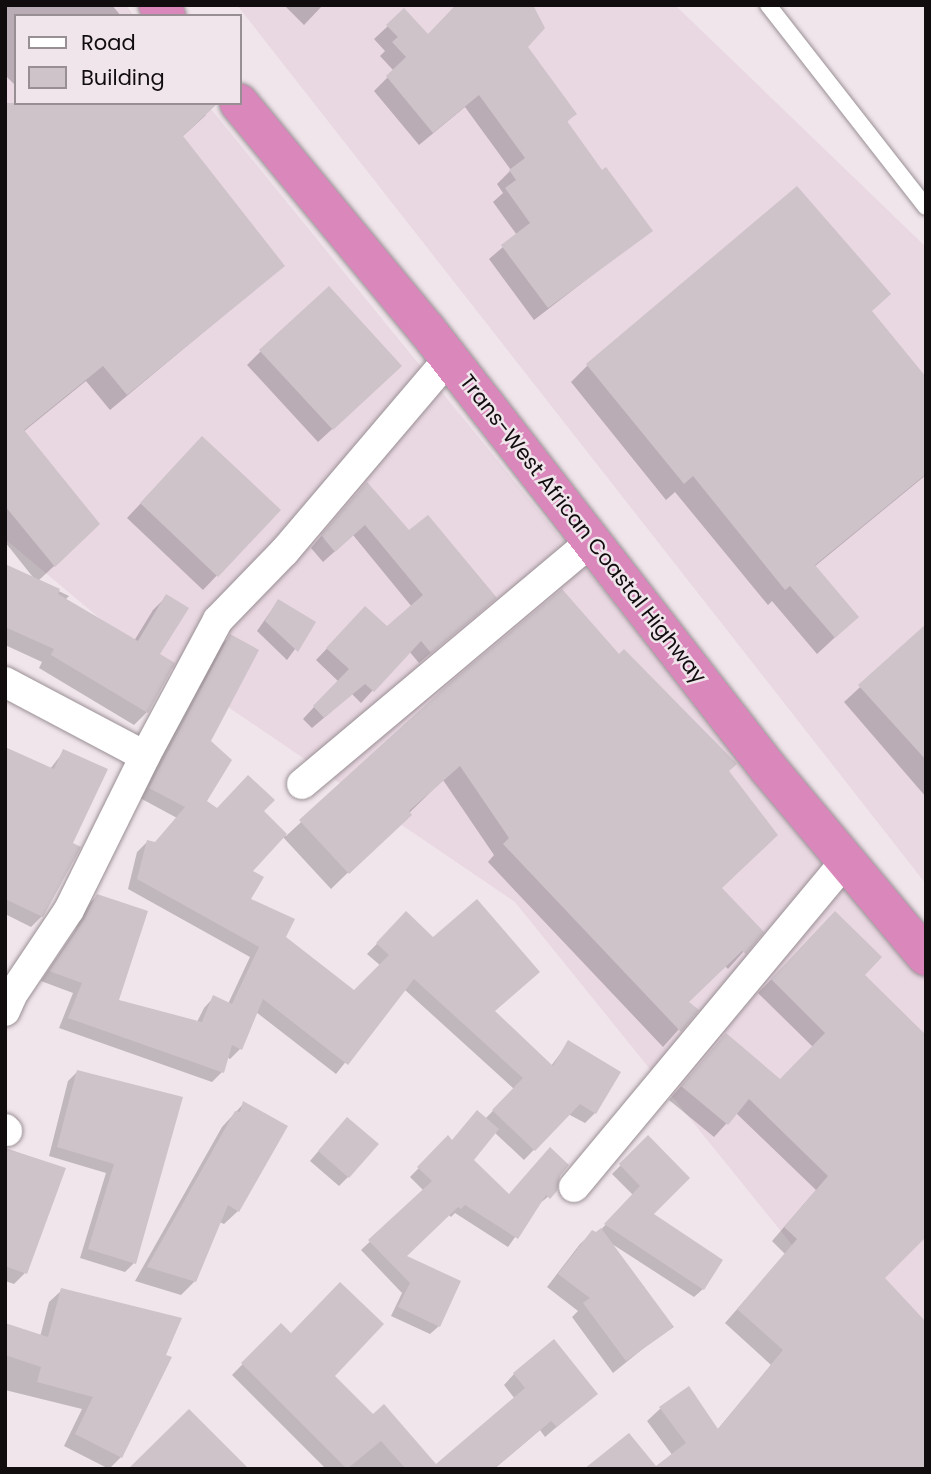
<!DOCTYPE html>
<style>
body{margin:0}
#map{position:relative;width:931px;height:1474px;overflow:hidden;background:#f0e5eb;font-family:Poppins,sans-serif}
div>[style]{position:absolute}
.built>*{inset:0;background:#e9d7e1}
.shadow>*{inset:0;background:#0003}
.building>*{inset:0;background:#cec3c9}
.roads{filter:drop-shadow(0 0 2px #998f94) drop-shadow(0 0 2px #998f94)}
.service>*{height:16px;margin:-8px;padding:0 8px;transform-origin:8px;border-radius:8px;background:#fff}
.minor>*{height:30px;margin:-15px;padding:0 15px;transform-origin:15px;border-radius:15px;background:#fff}
.trunk>*{height:38px;margin:-19px;padding:0 19px;transform-origin:19px;border-radius:19px;background:#da88bb}
span{translate:-50% -50%;white-space:nowrap;text-align:center;line-height:1.15;-webkit-text-stroke:5px #f0e5eb;paint-order:stroke}
.street-label{font-size:21px;color:#110d0f}
.frame{position:absolute;inset:0;border:7px solid #110d0f;pointer-events:none}
.legend{position:absolute;left:14px;top:14px;width:228px;height:91px;box-sizing:border-box;background:#f0e5eb;border:2px solid #978f93;margin:0;padding:9px 12px;list-style:none;font-size:21px;color:#110d0f}
.legend li{display:flex;align-items:center;gap:14px;height:35px}
.legend b{width:35px;border:2px solid #978f93}
</style>
<div id="map">
<div class="built">
<div style="clip-path:polygon(5px 5px,126px 5px,134px 16px,16px 16px,16px 103px,206px 103px,855px 899px,926px 979px,926px 1394px,818px 1277px,515px 902px,109px 626px,5px 539px)"></div>
<div style="clip-path:polygon(237px 5px,675px 5px,926px 247px,926px 884px)"></div>
</div>
<div class="shadow">
<div style="clip-path:polygon(5px 5px,112px 5px,121px 16px,16px 16px,16px 86px,5px 75px)"></div>
<div style="clip-path:polygon(284px 5px,323px 5px,304px 25px)"></div>
<div style="clip-path:polygon(456px 5px,531px 5px,526px 47px,574px 114px,566px 123px,602px 172px,651px 230px,534px 320px,489px 259px,517px 235px,493px 202px,503px 193px,497px 184px,511px 170px,465px 107px,419px 145px,374px 91px,394px 71px,380px 56px,385px 51px,374px 39px,388px 26px,427px 36px)"></div>
<div style="clip-path:polygon(16px 101px,196px 103px,206px 115px,182px 137px,283px 266px,110px 410px,86px 381px,23px 432px,82px 540px,38px 581px,69px 596px,65px 600px,134px 641px,153px 610px,166px 597px,147px 712px,134px 725px,39px 668px,42px 662px,5px 645px,5px 566px,36px 581px,5px 542px,5px 111px)"></div>
<div style="clip-path:polygon(871px 312px,926px 380px,926px 475px,814px 567px,857px 617px,817px 654px,772px 601px,768px 605px,675px 492px,666px 500px,571px 382px,588px 365px)"></div>
<div style="clip-path:polygon(261px 351px,386px 380px,318px 442px,247px 365px)"></div>
<div style="clip-path:polygon(189px 452px,279px 510px,203px 590px,127px 518px)"></div>
<div style="clip-path:polygon(356px 495px,409px 532px,483px 609px,419px 663px,409px 651px,361px 703px,352px 694px,312px 728px,303px 719px,338px 681px,316px 660px,354px 620px,387px 629px,412px 607px,353px 535px,323px 562px,311px 548px)"></div>
<div style="clip-path:polygon(278px 601px,314px 623px,287px 660px,257px 631px)"></div>
<div style="clip-path:polygon(926px 626px,926px 797px,844px 702px)"></div>
<div style="clip-path:polygon(231px 636px,209px 741px,205px 801px,217px 810px,262px 811px,286px 836px,454px 681px,619px 656px,727px 771px,720px 889px,761px 932px,728px 969px,725px 966px,687px 1002px,696px 1010px,663px 1047px,488px 862px,494px 855px,443px 780px,331px 889px,282px 836px,250px 871px,249px 900px,284px 938px,354px 993px,381px 966px,367px 954px,406px 914px,493px 1012px,551px 1066px,568px 1043px,595px 1113px,585px 1123px,568px 1114px,524px 1160px,494px 1132px,472px 1160px,508px 1195px,559px 1176px,556px 1190px,538px 1205px,508px 1247px,455px 1213px,451px 1217px,448px 1214px,404px 1257px,439px 1326px,430px 1334px,391px 1316px,402px 1293px,361px 1250px,424px 1191px,410px 1177px,448px 1138px,451px 1141px,485px 1119px,514px 1089px,404px 989px,336px 1074px,256px 1012px,240px 1049px,230px 1059px,227px 1057px,222px 1072px,212px 1082px,59px 1028px,73px 993px,41px 981px,74px 932px,87px 906px,97px 896px,117px 1001px,197px 1022px,204px 1008px,214px 997px,228px 1004px,250px 957px,128px 889px,137px 852px,147px 842px,155px 843px,177px 818px,140px 798px,220px 646px)"></div>
<div style="clip-path:polygon(5px 749px,50px 769px,64px 751px,71px 844px,78px 847px,42px 916px,31px 927px,5px 914px)"></div>
<div style="clip-path:polygon(822px 927px,862px 975px,883px 1278px,926px 1325px,673px 1456px,647px 1421px,661px 1408px,717px 1430px,771px 1365px,725px 1323px,785px 1254px,772px 1241px,816px 1190px,736px 1113px,714px 1137px,669px 1100px,726px 1035px,780px 1081px,813px 1047px,758px 993px)"></div>
<div style="clip-path:polygon(77px 1072px,181px 1099px,134px 1263px,125px 1272px,80px 1258px,106px 1173px,49px 1156px,68px 1081px)"></div>
<div style="clip-path:polygon(244px 1103px,238px 1211px,224px 1224px,219px 1222px,195px 1281px,181px 1295px,135px 1281px,222px 1127px)"></div>
<div style="clip-path:polygon(338px 1128px,348px 1177px,339px 1186px,310px 1161px)"></div>
<div style="clip-path:polygon(648px 1138px,651px 1215px,703px 1289px,694px 1297px,609px 1242px,671px 1326px,613px 1373px,572px 1317px,578px 1311px,547px 1287px,580px 1244px,593px 1232px,596px 1235px,633px 1195px,612px 1174px)"></div>
<div style="clip-path:polygon(5px 1148px,64px 1169px,25px 1273px,14px 1284px,5px 1281px)"></div>
<div style="clip-path:polygon(62px 1290px,164px 1356px,121px 1457px,109px 1469px,64px 1446px,82px 1409px,5px 1390px,5px 1325px,40px 1337px,49px 1302px)"></div>
<div style="clip-path:polygon(281px 1325px,373px 1416px,436px 1466px,515px 1399px,504px 1385px,514px 1374px,595px 1394px,545px 1437px,540px 1430px,494px 1469px,322px 1469px,324px 1467px,232px 1375px)"></div>
</div>
<div class="building">
<div style="clip-path:polygon(456px 5px,533px 5px,545px 28px,528px 47px,577px 114px,567px 121px,602px 170px,606px 167px,653px 231px,548px 308px,501px 245px,530px 223px,505px 188px,516px 180px,509px 170px,525px 158px,479px 95px,433px 133px,386px 76px,406px 57px,392px 42px,398px 37px,386px 25px,404px 8px,428px 34px)"></div>
<div style="clip-path:polygon(5px 103px,218px 103px,183px 136px,285px 266px,127px 395px,103px 366px,24px 430px,100px 524px,55px 567px,5px 506px)"></div>
<div style="clip-path:polygon(797px 186px,891px 294px,872px 311px,926px 377px,926px 474px,815px 565px,859px 617px,835px 638px,790px 586px,785px 590px,693px 476px,684px 484px,586px 364px)"></div>
<div style="clip-path:polygon(329px 286px,402px 366px,333px 430px,259px 350px)"></div>
<div style="clip-path:polygon(202px 436px,281px 510px,218px 577px,140px 503px)"></div>
<div style="clip-path:polygon(367px 482px,409px 530px,428px 515px,497px 598px,431px 653px,421px 641px,374px 692px,365px 684px,324px 718px,313px 706px,349px 669px,326px 648px,365px 606px,387px 626px,423px 595px,365px 525px,335px 552px,321px 535px)"></div>
<div style="clip-path:polygon(5px 564px,60px 589px,58px 594px,138px 641px,166px 594px,189px 608px,160px 654px,175px 663px,148px 713px,51px 655px,54px 649px,5px 627px)"></div>
<div style="clip-path:polygon(562px 589px,619px 654px,624px 649px,737px 764px,729px 771px,778px 835px,722px 888px,764px 932px,746px 954px,742px 951px,689px 1002px,699px 1010px,681px 1032px,503px 844px,509px 838px,460px 766px,409px 811px,412px 815px,349px 874px,299px 820px,453px 680px)"></div>
<div style="clip-path:polygon(278px 599px,316px 622px,298px 652px,265px 621px)"></div>
<div style="clip-path:polygon(926px 624px,926px 760px,858px 685px)"></div>
<div style="clip-path:polygon(230px 634px,259px 650px,211px 741px,232px 760px,207px 801px,217px 808px,248px 775px,275px 800px,264px 811px,287px 834px,253px 871px,264px 877px,251px 899px,295px 919px,286px 937px,354px 990px,389px 955px,376px 943px,406px 911px,433px 937px,477px 899px,540px 972px,495px 1011px,553px 1066px,568px 1040px,621px 1072px,596px 1114px,580px 1104px,535px 1151px,492px 1110px,523px 1078px,414px 979px,348px 1065px,263px 999px,242px 1050px,232px 1045px,224px 1073px,68px 1018px,82px 983px,49px 971px,84px 920px,97px 894px,148px 911px,119px 1000px,202px 1022px,213px 995px,232px 1004px,259px 947px,137px 879px,147px 840px,155px 842px,185px 807px,149px 788px)"></div>
<div style="clip-path:polygon(5px 747px,54px 769px,63px 749px,108px 769px,73px 843px,81px 847px,43px 917px,5px 899px)"></div>
<div style="clip-path:polygon(835px 911px,882px 957px,865px 975px,926px 1035px,926px 1237px,885px 1278px,926px 1322px,926px 1469px,584px 1469px,629px 1433px,656px 1466px,686px 1443px,659px 1407px,689px 1386px,718px 1429px,783px 1350px,737px 1309px,797px 1239px,784px 1227px,828px 1176px,749px 1099px,728px 1125px,681px 1086px,726px 1033px,780px 1079px,825px 1033px,771px 979px)"></div>
<div style="clip-path:polygon(77px 1070px,183px 1097px,136px 1264px,88px 1249px,114px 1164px,57px 1147px)"></div>
<div style="clip-path:polygon(243px 1101px,288px 1126px,239px 1212px,228px 1205px,196px 1282px,147px 1267px,235px 1111px,240px 1112px)"></div>
<div style="clip-path:polygon(477px 1110px,499px 1129px,474px 1160px,509px 1194px,550px 1147px,569px 1165px,560px 1176px,557px 1191px,550px 1199px,546px 1195px,518px 1239px,465px 1205px,461px 1209px,458px 1207px,407px 1256px,461px 1281px,440px 1327px,398px 1307px,410px 1283px,368px 1240px,432px 1181px,417px 1167px,448px 1135px,452px 1140px)"></div>
<div style="clip-path:polygon(347px 1117px,379px 1144px,349px 1178px,318px 1151px)"></div>
<div style="clip-path:polygon(648px 1135px,690px 1178px,654px 1214px,723px 1260px,704px 1290px,604px 1224px,640px 1186px,619px 1164px)"></div>
<div style="clip-path:polygon(5px 1148px,66px 1168px,27px 1274px,5px 1266px)"></div>
<div style="clip-path:polygon(601px 1228px,674px 1327px,626px 1361px,583px 1303px,590px 1298px,558px 1274px,592px 1230px,596px 1232px)"></div>
<div style="clip-path:polygon(340px 1282px,384px 1324px,335px 1376px,373px 1414px,384px 1404px,436px 1464px,525px 1388px,513px 1373px,554px 1339px,598px 1394px,557px 1427px,551px 1421px,494px 1469px,406px 1469px,381px 1441px,347px 1469px,241px 1363px,281px 1323px,291px 1333px)"></div>
<div style="clip-path:polygon(61px 1288px,182px 1318px,166px 1355px,172px 1357px,122px 1458px,75px 1434px,93px 1397px,37px 1382px,41px 1367px,5px 1355px,5px 1323px,48px 1337px)"></div>
<div style="clip-path:polygon(189px 1409px,249px 1469px,128px 1469px)"></div>
</div>
<div class="roads">
<div class="service">
<div style="left:768px;top:5px;width:256px;rotate:52deg"></div>
</div>
<div class="minor">
<div style="left:5px;top:682px;width:158px;rotate:27.9deg"></div>
<div style="left:302px;top:784px;width:378px;rotate:-40deg"></div>
<div style="left:5px;top:1011px;width:17px;rotate:-66deg"></div>
<div style="left:12px;top:995px;width:102px;rotate:-56.2deg"></div>
<div style="left:69px;top:910px;width:172px;rotate:-63.7deg"></div>
<div style="left:145px;top:756px;width:154px;rotate:-61.8deg"></div>
<div style="left:218px;top:620px;width:95px;rotate:-45.9deg"></div>
<div style="left:284px;top:552px;width:255px;rotate:-49.6deg"></div>
<div style="left:5px;top:1129px;width:3px;rotate:45deg"></div>
<div style="left:574px;top:1187px;width:425px;rotate:-50.2deg"></div>
</div>
<div class="trunk">
<div style="left:158px;top:5px;width:14px;rotate:54deg"></div>
<div style="left:239px;top:103px;width:295px;rotate:50.4deg"></div>
<div style="left:427px;top:330px;width:555px;rotate:52.1deg"></div>
<div style="left:768px;top:768px;width:246px;rotate:50deg"></div>
</div>
</div>
<div class="street-label">
<span style="left:583px;top:529px;rotate:52deg">Trans-West African Coastal Highway</span>
</div>
<div class="frame"></div>
<ul class="legend">
<li><b style="height:9px;background:#fff"></b>Road</li>
<li><b style="height:19px;background:#cec3c9"></b>Building</li>
</ul>
</div>
